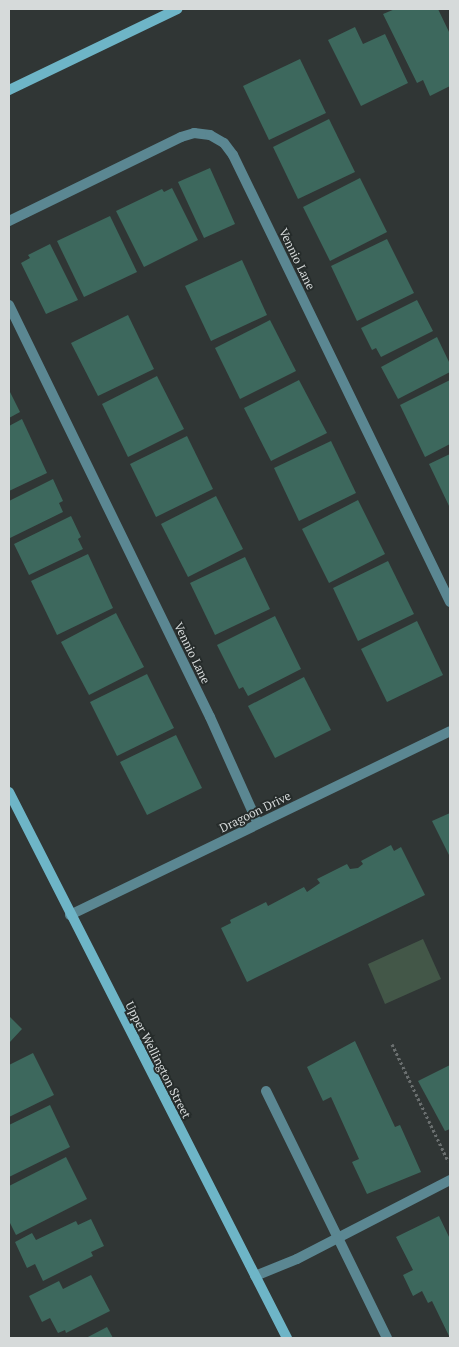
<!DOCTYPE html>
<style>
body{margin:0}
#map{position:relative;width:459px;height:1347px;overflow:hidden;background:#303635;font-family:"PT Serif",serif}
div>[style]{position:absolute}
.green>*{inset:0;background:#435748}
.building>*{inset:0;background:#3d685d}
.path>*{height:3px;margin-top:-1.5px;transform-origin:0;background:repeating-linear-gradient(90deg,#6a6f6f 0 2.5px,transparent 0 5px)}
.lane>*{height:10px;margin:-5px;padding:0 5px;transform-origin:5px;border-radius:5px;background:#5b8792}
.street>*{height:10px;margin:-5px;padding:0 5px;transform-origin:5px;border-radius:5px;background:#5b8792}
.secondary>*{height:10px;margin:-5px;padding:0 5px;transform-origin:5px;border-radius:5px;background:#6eb5c7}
span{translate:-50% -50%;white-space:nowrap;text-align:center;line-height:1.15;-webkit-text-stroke:4px #262c2b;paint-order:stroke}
.street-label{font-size:12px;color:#d6dada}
.frame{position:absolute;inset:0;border:10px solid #d6dada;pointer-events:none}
</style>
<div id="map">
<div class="green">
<div style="clip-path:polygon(423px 939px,441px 979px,385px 1004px,368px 964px)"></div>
</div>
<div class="building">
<div style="clip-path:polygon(395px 9px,438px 9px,450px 34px,450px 86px,430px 96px,423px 80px,417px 83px,383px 14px)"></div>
<div style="clip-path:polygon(355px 27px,363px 44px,385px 34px,408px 83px,361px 106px,328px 40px)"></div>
<div style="clip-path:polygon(300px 59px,326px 113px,269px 140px,243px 86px)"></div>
<div style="clip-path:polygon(329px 119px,355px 172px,298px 199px,273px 147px)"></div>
<div style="clip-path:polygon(210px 168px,235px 224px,204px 238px,178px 182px)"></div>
<div style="clip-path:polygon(360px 178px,387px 232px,330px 261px,303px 207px)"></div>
<div style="clip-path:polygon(172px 188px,198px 240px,144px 267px,116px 211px,162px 189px,164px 192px)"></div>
<div style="clip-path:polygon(110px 216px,137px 272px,84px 297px,57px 241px)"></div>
<div style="clip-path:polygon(387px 239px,414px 293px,357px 321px,331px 266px)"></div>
<div style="clip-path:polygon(50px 244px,78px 300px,46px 314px,21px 263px,30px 258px,28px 255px)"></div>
<div style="clip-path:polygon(242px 260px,267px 315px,211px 341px,185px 286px)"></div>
<div style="clip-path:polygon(417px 300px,433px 331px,381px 357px,376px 348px,372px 350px,361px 328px)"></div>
<div style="clip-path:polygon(128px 315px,154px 369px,98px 396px,71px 343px)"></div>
<div style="clip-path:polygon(270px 320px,296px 371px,240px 399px,215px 348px)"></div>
<div style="clip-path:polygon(437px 337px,450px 364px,450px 372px,398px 399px,381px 367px)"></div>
<div style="clip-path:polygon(157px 376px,184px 429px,128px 457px,102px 404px)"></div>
<div style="clip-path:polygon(299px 380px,327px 433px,271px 461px,244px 408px)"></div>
<div style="clip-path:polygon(450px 380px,450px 444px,425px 457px,400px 405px)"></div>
<div style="clip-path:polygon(9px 390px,20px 412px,9px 418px)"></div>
<div style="clip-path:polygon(22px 419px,47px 473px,9px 491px,9px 426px)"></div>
<div style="clip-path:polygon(187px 436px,213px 489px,156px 517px,130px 464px)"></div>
<div style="clip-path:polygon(331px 441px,356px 493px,299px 521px,274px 468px)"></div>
<div style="clip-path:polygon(450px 454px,450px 508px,429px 464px)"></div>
<div style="clip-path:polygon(53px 479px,63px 501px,59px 503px,63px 512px,10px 538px,9px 501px)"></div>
<div style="clip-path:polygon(216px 496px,243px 549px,188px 577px,161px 524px)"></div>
<div style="clip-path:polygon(358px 500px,385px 554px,329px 583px,302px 529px)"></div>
<div style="clip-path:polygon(71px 516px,81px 537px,78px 539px,83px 549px,29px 575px,14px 544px)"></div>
<div style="clip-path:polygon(88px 554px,113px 608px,57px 635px,31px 581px)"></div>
<div style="clip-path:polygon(245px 557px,270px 609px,215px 635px,190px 583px)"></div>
<div style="clip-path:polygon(388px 561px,414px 614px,358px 641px,333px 588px)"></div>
<div style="clip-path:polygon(116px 613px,144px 667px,89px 695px,61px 642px)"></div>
<div style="clip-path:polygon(275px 616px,301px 669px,248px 696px,243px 687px,239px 689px,217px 645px)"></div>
<div style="clip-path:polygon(417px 621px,443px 675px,387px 702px,361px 649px)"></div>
<div style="clip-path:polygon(147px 674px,174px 728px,117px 756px,90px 702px)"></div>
<div style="clip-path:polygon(304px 677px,331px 730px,275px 758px,248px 706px)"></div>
<div style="clip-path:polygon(176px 735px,202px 788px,147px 815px,120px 762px)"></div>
<div style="clip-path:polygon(450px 813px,450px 857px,432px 821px)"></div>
<div style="clip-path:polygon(391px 845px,394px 851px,401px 847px,425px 895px,247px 982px,221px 928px,231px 923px,230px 920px,266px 902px,268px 906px,304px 887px,307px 892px,320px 883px,317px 879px,347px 864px,350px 869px,358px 868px,363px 864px,361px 861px)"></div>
<div style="clip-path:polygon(9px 1016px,22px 1029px,9px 1043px)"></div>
<div style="clip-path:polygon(355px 1041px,395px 1127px,400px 1125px,421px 1172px,367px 1194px,352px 1162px,359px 1159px,331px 1097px,323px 1101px,307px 1067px)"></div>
<div style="clip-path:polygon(33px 1053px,54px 1095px,9px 1117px,9px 1065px)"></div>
<div style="clip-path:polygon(450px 1065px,450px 1129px,445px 1131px,418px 1081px)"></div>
<div style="clip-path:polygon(50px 1105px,70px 1147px,9px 1177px,9px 1125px)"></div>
<div style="clip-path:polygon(66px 1157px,87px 1199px,16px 1235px,9px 1221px,9px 1186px)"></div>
<div style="clip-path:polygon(439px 1216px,450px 1239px,450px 1338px,432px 1301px,428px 1303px,422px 1291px,413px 1296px,403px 1275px,413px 1270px,396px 1237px)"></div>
<div style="clip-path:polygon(91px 1219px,104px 1246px,91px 1252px,93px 1256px,43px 1281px,35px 1264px,27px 1268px,15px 1242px,32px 1233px,36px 1240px,76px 1221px,78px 1225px)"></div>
<div style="clip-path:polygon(91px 1275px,110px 1311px,66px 1333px,65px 1330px,58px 1333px,50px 1318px,42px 1322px,29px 1296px,59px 1281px,63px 1289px)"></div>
<div style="clip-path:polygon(107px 1327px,113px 1338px,86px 1338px)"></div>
</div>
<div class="path">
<div style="left:392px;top:1044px;width:130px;rotate:64.4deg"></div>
</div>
<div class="lane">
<div style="left:9px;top:221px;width:191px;rotate:-26deg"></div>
<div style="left:181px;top:137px;width:14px;rotate:-17deg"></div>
<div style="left:194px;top:133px;width:16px;rotate:7deg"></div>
<div style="left:210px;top:135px;width:16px;rotate:30deg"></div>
<div style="left:224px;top:143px;width:15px;rotate:53deg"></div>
<div style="left:233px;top:155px;width:497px;rotate:64.1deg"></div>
<div style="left:9px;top:305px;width:458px;rotate:64deg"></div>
<div style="left:210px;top:717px;width:117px;rotate:65.8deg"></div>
<div style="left:266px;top:1091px;width:275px;rotate:63.9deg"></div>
<div style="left:255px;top:1276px;width:45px;rotate:-22deg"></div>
<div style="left:297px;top:1259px;width:172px;rotate:-27.3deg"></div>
</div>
<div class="street">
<div style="left:70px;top:915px;width:422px;rotate:-25.8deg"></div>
</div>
<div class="secondary">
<div style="left:9px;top:90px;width:187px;rotate:-25.7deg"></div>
<div style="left:9px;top:792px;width:613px;rotate:63.02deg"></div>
</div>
<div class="street-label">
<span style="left:297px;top:259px;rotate:64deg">Vennio Lane</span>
<span style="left:192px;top:653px;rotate:64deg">Vennio Lane</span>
<span style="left:255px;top:812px;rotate:-26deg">Dragoon Drive</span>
<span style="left:158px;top:1060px;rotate:63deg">Upper Wellington Street</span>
</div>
<div class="frame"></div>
</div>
